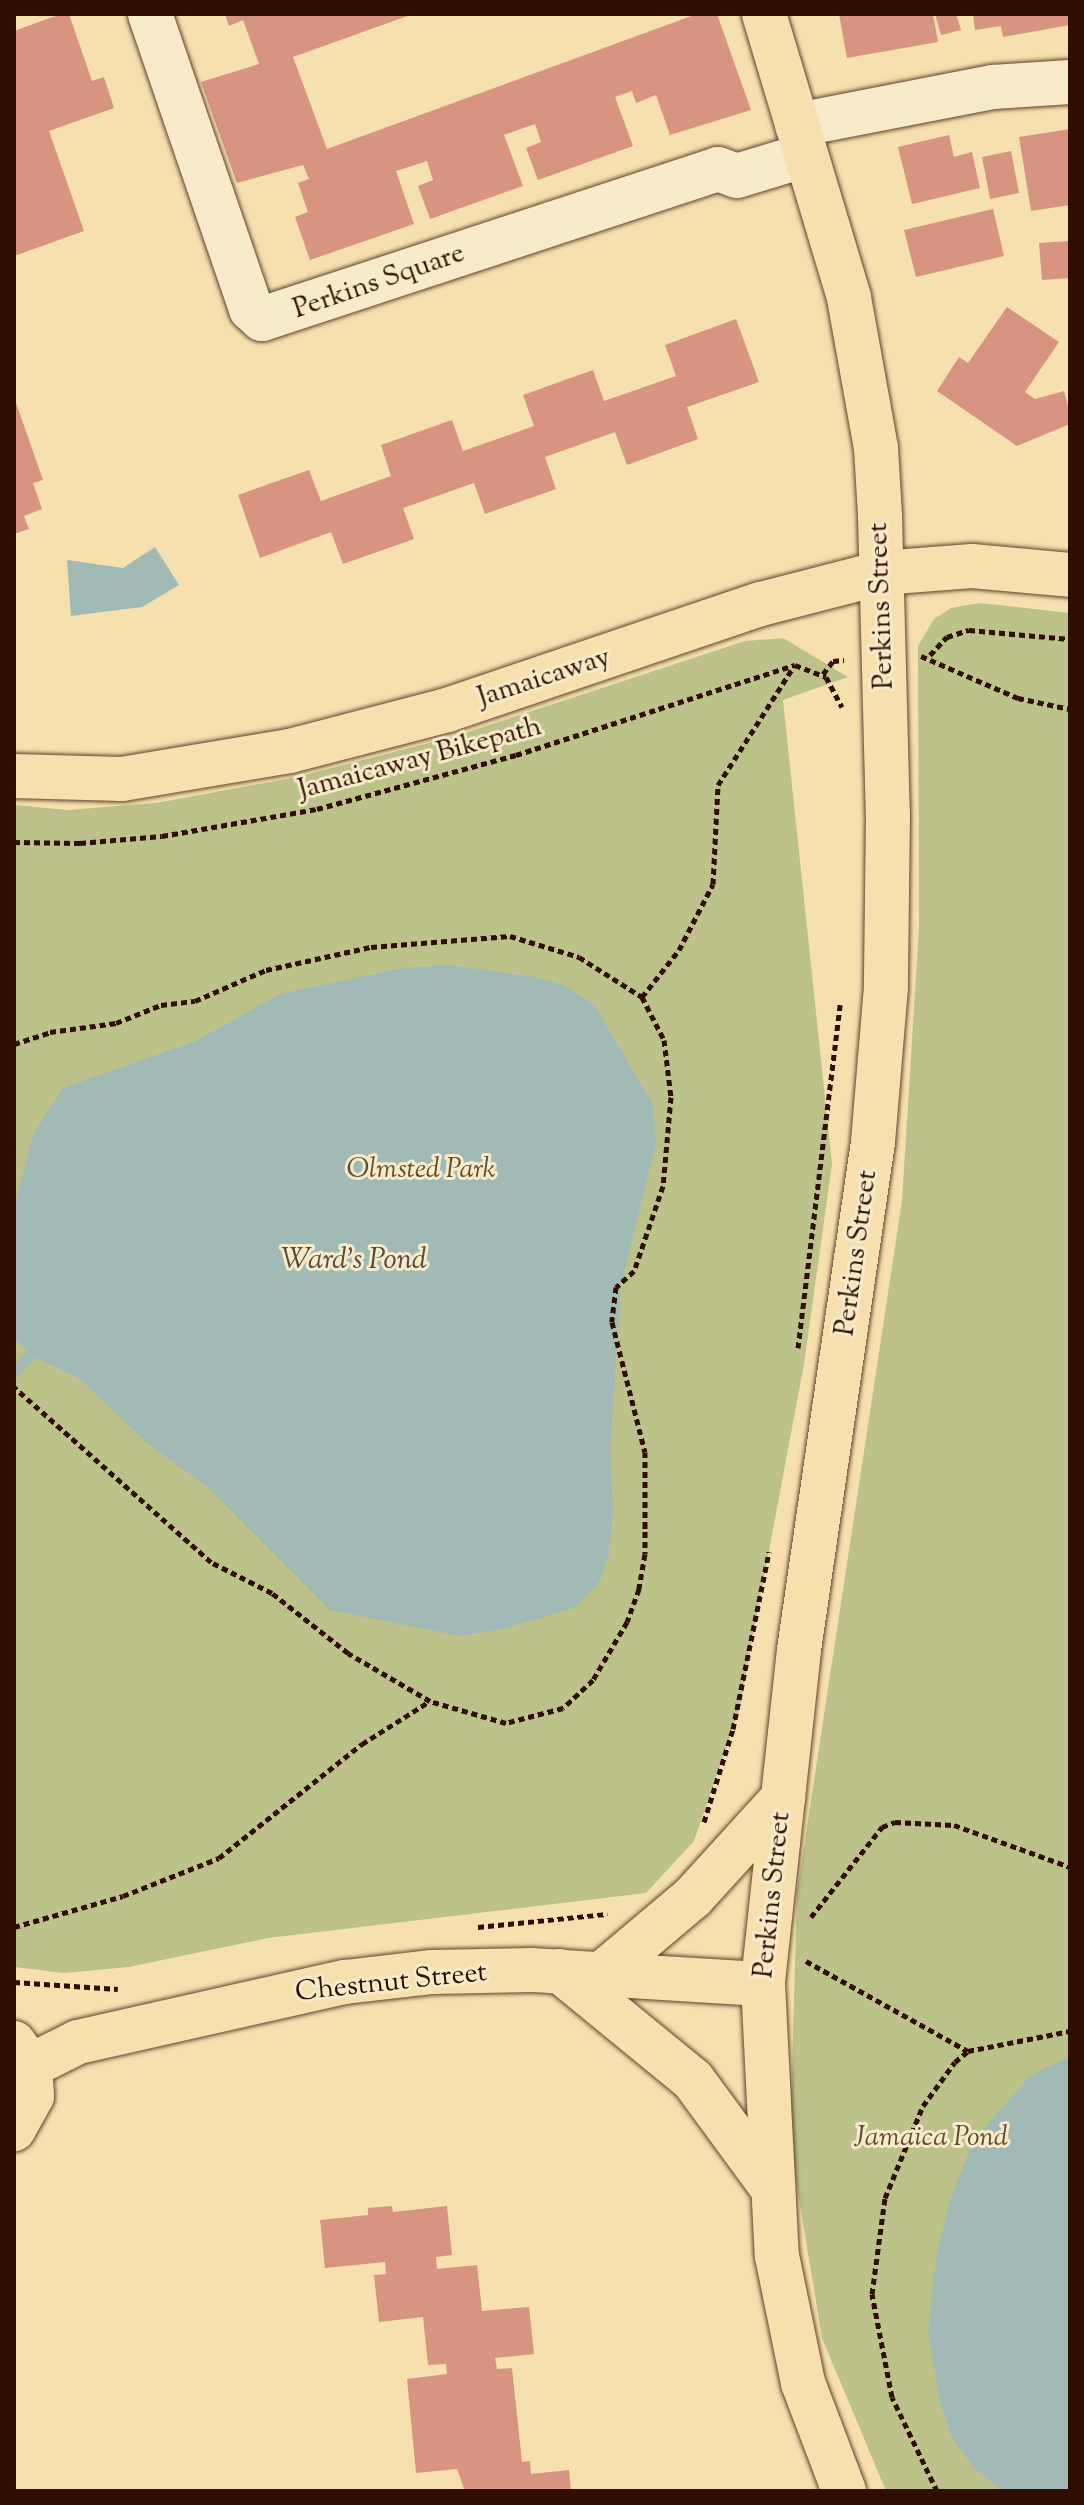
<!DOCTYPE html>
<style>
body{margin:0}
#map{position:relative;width:1084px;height:2505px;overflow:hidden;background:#f5e0ae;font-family:"Sorts Mill Goudy",serif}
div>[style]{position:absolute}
.green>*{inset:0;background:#bcc28a}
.water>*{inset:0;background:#a1bab6}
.stream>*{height:11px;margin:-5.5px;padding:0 5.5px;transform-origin:5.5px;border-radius:5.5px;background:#a1bab6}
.building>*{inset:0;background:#d69481}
.path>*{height:5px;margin-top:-2.5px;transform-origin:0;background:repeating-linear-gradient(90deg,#2f0e01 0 6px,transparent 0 10px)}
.roads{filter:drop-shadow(0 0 2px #60422c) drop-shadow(0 0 2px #60422c)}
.minor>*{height:44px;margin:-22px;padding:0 22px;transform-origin:22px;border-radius:22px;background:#f8ebca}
.major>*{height:44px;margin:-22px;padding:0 22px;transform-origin:22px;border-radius:22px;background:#f5e0ae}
.highway>*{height:44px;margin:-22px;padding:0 22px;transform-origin:22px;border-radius:22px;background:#f5e0ae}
span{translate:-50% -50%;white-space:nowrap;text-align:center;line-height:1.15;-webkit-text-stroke:6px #f8ebca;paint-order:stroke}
.street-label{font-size:28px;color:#2f0e01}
.park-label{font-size:28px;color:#604d31;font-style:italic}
.water-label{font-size:30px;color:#574a40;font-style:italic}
.frame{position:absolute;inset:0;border:16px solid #2f0e01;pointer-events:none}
</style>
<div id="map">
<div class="green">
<div style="clip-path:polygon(980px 603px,1070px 613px,1070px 2491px,886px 2491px,822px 2338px,790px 2144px,797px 1893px,902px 1201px,919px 928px,918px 646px,934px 619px,951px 608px)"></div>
<div style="clip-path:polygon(783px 638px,848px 677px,783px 700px,832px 1164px,804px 1364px,739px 1711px,694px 1841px,646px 1893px,268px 1938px,129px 1967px,64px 1973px,14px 1967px,14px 805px,68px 810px,156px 803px,297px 777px,456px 736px,745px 641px)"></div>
</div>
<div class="water">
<div style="clip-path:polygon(155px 547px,179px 585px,142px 607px,71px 616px,67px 560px,123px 568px)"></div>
<div style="clip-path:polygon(449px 965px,535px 977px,566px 986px,594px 1005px,653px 1104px,656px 1143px,621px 1286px,610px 1452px,613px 1509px,609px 1555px,600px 1581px,574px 1608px,500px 1630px,460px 1636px,330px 1610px,210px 1489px,147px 1443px,80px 1379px,30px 1355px,14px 1338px,14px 1207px,34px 1133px,63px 1088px,196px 1041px,280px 994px,403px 968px)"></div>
<div style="clip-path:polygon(1070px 2057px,1070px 2491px,1003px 2491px,975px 2469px,952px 2438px,940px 2402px,928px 2331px,936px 2258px,949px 2203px,974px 2140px,1031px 2075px)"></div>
</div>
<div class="stream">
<div style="left:14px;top:1372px;width:23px;rotate:-47deg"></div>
</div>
<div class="building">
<div style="clip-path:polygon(61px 14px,69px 14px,92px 81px,104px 77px,114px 108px,49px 131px,84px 231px,14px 256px,14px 31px)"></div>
<div style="clip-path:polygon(225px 14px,413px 14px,293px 57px,327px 149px,697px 14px,717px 14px,751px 110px,670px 135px,656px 95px,636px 103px,632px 91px,615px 97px,633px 146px,538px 180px,526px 148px,541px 142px,535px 124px,504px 135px,523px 186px,430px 219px,418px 186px,433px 180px,427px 161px,396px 171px,414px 224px,310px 260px,295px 217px,308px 212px,298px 183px,309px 179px,303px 165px,237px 183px,201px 82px,259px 64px,243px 20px,229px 26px)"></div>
<div style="clip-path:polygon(839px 14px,933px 14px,938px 42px,847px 58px)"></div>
<div style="clip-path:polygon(935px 14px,956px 14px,961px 30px,941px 35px)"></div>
<div style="clip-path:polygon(973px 14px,1070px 14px,1070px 25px,1003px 37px,1001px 26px,975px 30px)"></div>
<div style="clip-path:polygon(1070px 129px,1070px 205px,1031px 211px,1019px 137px)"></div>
<div style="clip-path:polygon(949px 135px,954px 157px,972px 152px,980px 188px,912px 204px,898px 147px)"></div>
<div style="clip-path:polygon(1011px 151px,1019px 193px,990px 199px,982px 157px)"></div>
<div style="clip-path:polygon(993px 209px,1004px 256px,916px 277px,904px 230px)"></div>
<div style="clip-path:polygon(1070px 241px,1070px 278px,1042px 280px,1039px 243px)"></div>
<div style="clip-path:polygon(1007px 307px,1059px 342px,1025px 392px,1035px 399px,1064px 391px,1070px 414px,1070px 424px,1017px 446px,937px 391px,959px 357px,968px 363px)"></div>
<div style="clip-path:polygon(736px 319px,759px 382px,687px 407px,698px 439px,627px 465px,615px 432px,545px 457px,556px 489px,485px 514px,474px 483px,403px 508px,414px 539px,343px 564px,331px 532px,260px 558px,238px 495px,309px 470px,321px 501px,391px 476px,381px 445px,452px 420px,463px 451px,534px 426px,523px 395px,593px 370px,604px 401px,676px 376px,665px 345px)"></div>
<div style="clip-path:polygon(14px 397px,43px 480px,33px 483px,42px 509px,24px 516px,29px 529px,14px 534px)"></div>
<div style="clip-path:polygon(392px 2206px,393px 2212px,447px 2206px,452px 2255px,436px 2257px,437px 2269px,477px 2265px,482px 2311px,529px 2307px,534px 2354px,495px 2358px,497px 2369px,512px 2368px,522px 2462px,530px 2461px,531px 2474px,569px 2470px,571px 2491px,465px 2491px,457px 2469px,416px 2473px,407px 2379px,447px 2374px,446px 2364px,428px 2365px,423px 2317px,379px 2322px,374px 2275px,386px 2274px,385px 2262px,325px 2268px,320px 2220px,368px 2215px,368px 2208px)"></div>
</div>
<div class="path">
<div style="left:930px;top:655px;width:25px;rotate:-47deg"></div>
<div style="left:947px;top:637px;width:23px;rotate:-18deg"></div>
<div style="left:969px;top:630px;width:101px;rotate:5.1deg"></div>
<div style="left:921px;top:656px;width:106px;rotate:23.4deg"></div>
<div style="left:1018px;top:698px;width:53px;rotate:11.9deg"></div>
<div style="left:823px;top:674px;width:16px;rotate:-52deg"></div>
<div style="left:833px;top:661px;width:11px;rotate:-5deg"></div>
<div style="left:14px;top:842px;width:66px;rotate:0.9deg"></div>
<div style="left:80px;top:843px;width:82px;rotate:-4.9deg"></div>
<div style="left:162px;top:836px;width:157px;rotate:-9.9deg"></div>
<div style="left:317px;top:809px;width:206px;rotate:-15.2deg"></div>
<div style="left:516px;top:755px;width:293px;rotate:-17.9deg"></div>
<div style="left:795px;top:665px;width:33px;rotate:21deg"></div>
<div style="left:826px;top:677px;width:34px;rotate:62deg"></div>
<div style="left:642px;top:997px;width:60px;rotate:-51.8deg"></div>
<div style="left:679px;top:950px;width:74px;rotate:-62.7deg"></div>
<div style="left:713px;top:884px;width:99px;rotate:-87.1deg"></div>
<div style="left:718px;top:785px;width:141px;rotate:-57.4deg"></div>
<div style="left:14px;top:1044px;width:38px;rotate:-18deg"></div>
<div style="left:50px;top:1032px;width:67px;rotate:-7.8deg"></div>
<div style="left:116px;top:1023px;width:48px;rotate:-21.8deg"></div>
<div style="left:161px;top:1005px;width:34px;rotate:-7deg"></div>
<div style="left:195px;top:1001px;width:77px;rotate:-23.6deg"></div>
<div style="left:266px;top:970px;width:107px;rotate:-12.4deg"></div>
<div style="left:371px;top:947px;width:139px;rotate:-4.5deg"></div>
<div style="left:510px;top:936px;width:72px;rotate:16.9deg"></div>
<div style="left:579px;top:957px;width:75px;rotate:32.4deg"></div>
<div style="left:642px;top:997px;width:48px;rotate:62.9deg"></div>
<div style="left:664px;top:1040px;width:57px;rotate:83deg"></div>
<div style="left:671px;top:1097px;width:89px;rotate:95.1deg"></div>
<div style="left:663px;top:1186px;width:90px;rotate:108.8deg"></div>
<div style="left:634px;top:1271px;width:24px;rotate:138deg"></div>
<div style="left:616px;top:1287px;width:35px;rotate:97deg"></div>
<div style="left:612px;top:1322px;width:134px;rotate:75.8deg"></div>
<div style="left:645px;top:1452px;width:102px;rotate:90deg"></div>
<div style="left:645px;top:1554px;width:36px;rotate:100deg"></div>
<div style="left:639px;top:1589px;width:35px;rotate:110deg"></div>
<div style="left:627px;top:1622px;width:67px;rotate:120.4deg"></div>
<div style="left:593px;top:1680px;width:41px;rotate:137deg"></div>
<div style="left:563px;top:1708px;width:59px;rotate:165.3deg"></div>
<div style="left:506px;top:1723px;width:79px;rotate:-163.9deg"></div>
<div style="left:430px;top:1701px;width:95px;rotate:-149.7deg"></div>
<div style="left:348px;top:1653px;width:97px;rotate:-141.7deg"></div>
<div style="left:272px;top:1593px;width:68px;rotate:-153.1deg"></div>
<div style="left:211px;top:1562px;width:264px;rotate:-138.4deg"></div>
<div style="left:798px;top:1348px;width:346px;rotate:-83deg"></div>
<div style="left:704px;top:1822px;width:97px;rotate:-72.7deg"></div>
<div style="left:733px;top:1729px;width:181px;rotate:-78.5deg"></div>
<div style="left:811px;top:1917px;width:115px;rotate:-51.7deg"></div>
<div style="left:882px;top:1827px;width:14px;rotate:-21deg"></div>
<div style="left:895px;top:1822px;width:59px;rotate:2.9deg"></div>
<div style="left:954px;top:1825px;width:123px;rotate:19.9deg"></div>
<div style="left:14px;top:1927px;width:113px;rotate:-15.9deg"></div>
<div style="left:123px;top:1896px;width:103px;rotate:-21.6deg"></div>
<div style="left:219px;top:1858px;width:183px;rotate:-38.6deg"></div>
<div style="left:362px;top:1744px;width:80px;rotate:-32.3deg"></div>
<div style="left:478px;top:1927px;width:130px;rotate:-5.8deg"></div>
<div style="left:806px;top:1961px;width:185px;rotate:29.1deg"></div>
<div style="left:14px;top:1982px;width:104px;rotate:3.9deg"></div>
<div style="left:937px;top:2491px;width:104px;rotate:-115.6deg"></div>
<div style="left:892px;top:2397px;width:105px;rotate:-101deg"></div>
<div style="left:872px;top:2294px;width:97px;rotate:-82.3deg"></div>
<div style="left:885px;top:2198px;width:100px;rotate:-67.6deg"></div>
<div style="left:923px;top:2106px;width:54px;rotate:-54deg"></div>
<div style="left:955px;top:2062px;width:17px;rotate:-40deg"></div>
<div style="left:968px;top:2051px;width:104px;rotate:-11.1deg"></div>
</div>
<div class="roads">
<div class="minor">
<div style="left:150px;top:14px;width:312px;rotate:71.1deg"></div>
<div style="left:251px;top:309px;width:15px;rotate:42deg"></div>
<div style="left:262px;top:319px;width:480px;rotate:-18.2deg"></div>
<div style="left:718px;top:169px;width:20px;rotate:20deg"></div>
<div style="left:737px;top:176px;width:72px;rotate:-16.9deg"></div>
<div style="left:797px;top:125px;width:200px;rotate:-11deg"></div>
<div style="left:993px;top:87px;width:77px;rotate:-3.7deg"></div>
</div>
<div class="major">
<div style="left:764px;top:14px;width:296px;rotate:73.3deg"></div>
<div style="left:849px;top:298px;width:152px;rotate:79.8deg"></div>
<div style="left:876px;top:448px;width:68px;rotate:86.6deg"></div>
<div style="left:880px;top:516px;width:298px;rotate:88.5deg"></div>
<div style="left:888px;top:814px;width:173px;rotate:90.7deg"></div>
<div style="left:886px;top:987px;width:156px;rotate:94.8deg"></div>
<div style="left:873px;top:1142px;width:513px;rotate:98.29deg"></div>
<div style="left:799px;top:1650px;width:336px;rotate:96.2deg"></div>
<div style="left:763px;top:1984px;width:272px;rotate:87.1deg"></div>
<div style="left:777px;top:2256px;width:130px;rotate:78.4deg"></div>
<div style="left:803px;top:2383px;width:116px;rotate:69.2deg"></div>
<div style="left:560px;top:1971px;width:172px;rotate:39.3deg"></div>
<div style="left:693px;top:2080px;width:132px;rotate:53.7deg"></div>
<div style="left:604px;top:1972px;width:116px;rotate:-40.1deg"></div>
<div style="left:693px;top:1897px;width:134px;rotate:-47.7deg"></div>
<div style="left:14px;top:2043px;width:28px;rotate:55deg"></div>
<div style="left:30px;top:2066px;width:30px;rotate:86deg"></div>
<div style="left:32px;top:2096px;width:38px;rotate:119deg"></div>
<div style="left:30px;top:2066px;width:54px;rotate:-26.6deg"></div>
<div style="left:78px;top:2042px;width:274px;rotate:-12.7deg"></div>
<div style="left:345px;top:1982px;width:88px;rotate:-6.6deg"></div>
<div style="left:432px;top:1972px;width:100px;rotate:-1.1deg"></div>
<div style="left:532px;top:1970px;width:231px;rotate:3.5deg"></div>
</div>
<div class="highway">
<div style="left:14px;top:776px;width:108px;rotate:1.6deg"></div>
<div style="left:122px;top:779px;width:170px;rotate:-9.5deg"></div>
<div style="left:290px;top:751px;width:162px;rotate:-14.6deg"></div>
<div style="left:447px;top:710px;width:331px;rotate:-18.7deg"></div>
<div style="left:761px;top:604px;width:124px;rotate:-14.5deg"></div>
<div style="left:881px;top:573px;width:91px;rotate:-4.4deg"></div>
<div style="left:972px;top:566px;width:98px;rotate:5.2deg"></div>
</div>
</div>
<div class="street-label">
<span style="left:379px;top:282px;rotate:-19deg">Perkins Square</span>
<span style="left:882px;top:606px;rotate:-92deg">Perkins Street</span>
<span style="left:544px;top:678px;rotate:-18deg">Jamaicaway</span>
<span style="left:420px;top:759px;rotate:-15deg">Jamaicaway Bikepath</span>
<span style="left:857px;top:1253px;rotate:-82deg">Perkins Street</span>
<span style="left:773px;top:1895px;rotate:-84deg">Perkins Street</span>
<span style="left:391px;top:1983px;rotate:-6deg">Chestnut Street</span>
</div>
<div class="park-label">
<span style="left:421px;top:1170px">Olmsted Park</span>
<span style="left:931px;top:2138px">Jamaica Pond</span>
</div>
<div class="water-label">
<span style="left:354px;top:1261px">Ward's Pond</span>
</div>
<div class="frame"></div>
</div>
